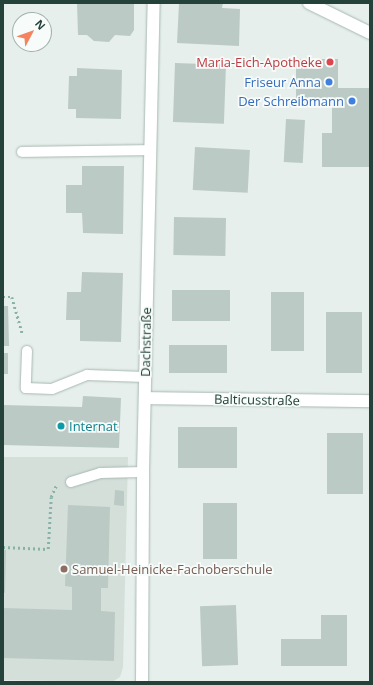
<!DOCTYPE html>
<html>
<head>
<meta charset="utf-8">
<style>
  body { margin:0 }
  #map { position:relative; width:373px; height:685px; overflow:hidden; background:#e6efeb; font-family:"Open Sans",sans-serif }
  div>[style] { position:absolute }
  .built>* { inset:0; background:#d4dfda }
  .building>* { inset:0; background:#bbcac4; transform-origin:0 0 }
  .path>* { height:2.5px; margin-top:-1.25px; transform-origin:0; background:repeating-linear-gradient(90deg,#86b3a5 0 2px,transparent 0 5px) }
  .roads { filter:drop-shadow(0 0 1px #a8b8b2) drop-shadow(0 0 1px #a8b8b2) }
  .lane>* { height:10px; margin:-5px; padding:0 5px; transform-origin:5px; border-radius:5px; background:#fff }
  .street>* { height:12px; margin:-6px; padding:0 6px; transform-origin:6px; border-radius:6px; background:#fff }
  .secondary>* { height:12px; margin:-6px; padding:0 6px; transform-origin:6px; border-radius:6px; background:#fff }
  .dots>* { width:11px; height:11px; translate:-50% -50%; box-sizing:border-box; border:2px solid #f7fbf9; border-radius:50% }
  span { translate:-50% -50%; white-space:nowrap; text-align:center; line-height:1.15; -webkit-text-stroke:3.5px #f7fbf9; paint-order:stroke }
  .health-label { font-size:13px; color:#be3a42 }
  .right { translate:-100% -50%; text-align:right }
  .shop-label { font-size:13px; color:#366cbe }
  .street-label { font-size:13px; color:#24423a }
  .culture-label { font-size:13px; color:#0d838f }
  .left { translate:0 -50%; text-align:left }
  .education-label { font-size:13px; color:#785e54 }
  .frame { position:absolute; inset:0; border:4px solid #24423a; pointer-events:none }
  .north { position:absolute; left:12px; top:12px; width:40px; height:40px; box-sizing:border-box; background:#f7fbf9; border:1px solid #a3b1ad; border-radius:50%; rotate:49deg; font-size:11px; font-weight:700; line-height:16px; text-align:center; color:#24423a }
  .north::after { content:''; display:block; margin:auto; width:14px; height:18px; background:#f4845f; clip-path:polygon(50% 0,100% 100%,50% 72%,0 100%) }
</style>
</head>
<body>
<div id="map">
  <div class="built">
    <i style="clip-path:polygon(3px 457px,128px 457px,123px 667px,120px 677px,112px 682px,3px 680px)"></i>
  </div>
  <div class="building">
    <i style="clip-path:polygon(77px 3px,134px 3px,134px 30px,130px 36px,115px 35px,109px 42px,94px 41px,87px 35px,78px 35px)"></i>
    <i style="clip-path:polygon(179px 3px,223px 3px,222px 8px,240px 9px,239px 46px,177px 43px)"></i>
    <i style="clip-path:polygon(36px 18px,48px 19px,48px 38px,44px 38px,44px 20px)"></i>
    <i style="clip-path:polygon(296px 59px,338px 59px,338px 88px,370px 88px,370px 167px,322px 167px,322px 133px,332px 133px,332px 105px,296px 105px)"></i>
    <i style="left:175px;top:63px;width:51px;height:59px;rotate:2deg"></i>
    <i style="clip-path:polygon(77px 68px,122px 70px,121px 119px,76px 118px,76px 109px,68px 109px,69px 76px,77px 76px)"></i>
    <i style="left:286px;top:119px;width:19px;height:43px;rotate:3deg"></i>
    <i style="left:195px;top:147px;width:55px;height:43px;rotate:3deg"></i>
    <i style="clip-path:polygon(82px 166px,124px 166px,123px 234px,83px 233px,82px 213px,66px 213px,66px 185px,82px 185px)"></i>
    <i style="left:174px;top:217px;width:52px;height:38px;rotate:1deg"></i>
    <i style="clip-path:polygon(82px 272px,123px 273px,121px 342px,80px 341px,80px 320px,66px 320px,67px 292px,81px 292px)"></i>
    <i style="left:172px;top:290px;width:58px;height:31px"></i>
    <i style="left:271px;top:292px;width:33px;height:59px"></i>
    <i style="clip-path:polygon(3px 306px,8px 306px,9px 346px,3px 346px)"></i>
    <i style="left:362px;top:312px;width:61px;height:36px;rotate:90deg"></i>
    <i style="left:169px;top:345px;width:58px;height:28px"></i>
    <i style="left:3px;top:353px;width:5px;height:21px"></i>
    <i style="clip-path:polygon(83px 396px,121px 398px,119px 448px,3px 445px,3px 405px,82px 407px)"></i>
    <i style="left:178px;top:427px;width:59px;height:41px"></i>
    <i style="left:327px;top:433px;width:36px;height:61px"></i>
    <i style="clip-path:polygon(115px 490px,124px 491px,124px 506px,114px 505px)"></i>
    <i style="left:203px;top:503px;width:34px;height:56px"></i>
    <i style="clip-path:polygon(68px 505px,110px 507px,108px 588px,101px 588px,101px 611px,115px 612px,114px 661px,3px 658px,3px 608px,72px 610px,72px 587px,65px 586px)"></i>
    <i style="clip-path:polygon(3px 550px,6px 550px,5px 593px,3px 592px)"></i>
    <i style="left:236px;top:605px;width:60px;height:36px;rotate:88deg"></i>
    <i style="clip-path:polygon(321px 615px,347px 615px,347px 666px,281px 666px,281px 639px,321px 639px)"></i>
  </div>
  <div class="path">
    <i style="left:3px;top:297px;width:9px"></i>
    <i style="left:12px;top:297px;width:40px;rotate:74deg"></i>
    <i style="left:3px;top:547px;width:45px;rotate:2.5deg"></i>
    <i style="left:48px;top:549px;width:52px;rotate:-86.7deg"></i>
    <i style="left:51px;top:497px;width:12px;rotate:-66deg"></i>
  </div>
  <div class="roads">
    <div class="lane">
      <i style="left:22px;top:152px;width:129px;rotate:-0.9deg"></i>
      <i style="left:27px;top:351px;width:37px;rotate:92deg"></i>
      <i style="left:26px;top:388px;width:26px;rotate:2deg"></i>
      <i style="left:52px;top:389px;width:38px;rotate:-22deg"></i>
      <i style="left:87px;top:375px;width:58px;rotate:2deg"></i>
      <i style="left:71px;top:482px;width:30px;rotate:-17deg"></i>
      <i style="left:100px;top:473px;width:43px;rotate:-1.3deg"></i>
    </div>
    <div class="street">
      <i style="left:145px;top:398px;width:225px;rotate:0.8deg"></i>
      <i style="left:142px;top:682px;width:210px;rotate:-89.7deg"></i>
      <i style="left:143px;top:472px;width:469px;rotate:-88.7deg"></i>
    </div>
    <div class="secondary">
      <i style="left:309px;top:3px;width:68px;rotate:26.2deg"></i>
    </div>
  </div>
  <div class="dots">
    <i style="left:330px;top:62px;background:#e0444e"></i>
    <i style="left:329px;top:82px;background:#3f7fe0"></i>
    <i style="left:352px;top:101px;background:#3f7fe0"></i>
    <i style="left:61px;top:426px;background:#0f9aa8"></i>
    <i style="left:64px;top:569px;background:#8d6e63"></i>
  </div>
  <div class="health-label">
    <span class="right" style="left:322px;top:62px">Maria-Eich-Apotheke</span>
  </div>
  <div class="shop-label">
    <span class="right" style="left:321px;top:82px">Friseur Anna</span>
    <span class="right" style="left:344px;top:101px">Der Schreibmann</span>
  </div>
  <div class="street-label">
    <span style="left:146px;top:342px;rotate:-89deg">Dachstraße</span>
    <span style="left:257px;top:400px;rotate:1deg">Balticusstraße</span>
  </div>
  <div class="culture-label">
    <span class="left" style="left:69px;top:426px">Internat</span>
  </div>
  <div class="education-label">
    <span class="left" style="left:72px;top:569px">Samuel-Heinicke-Fachoberschule</span>
  </div>
  <div class="frame"></div>
  <div class="north">N</div>
</div>
</body>
</html>
